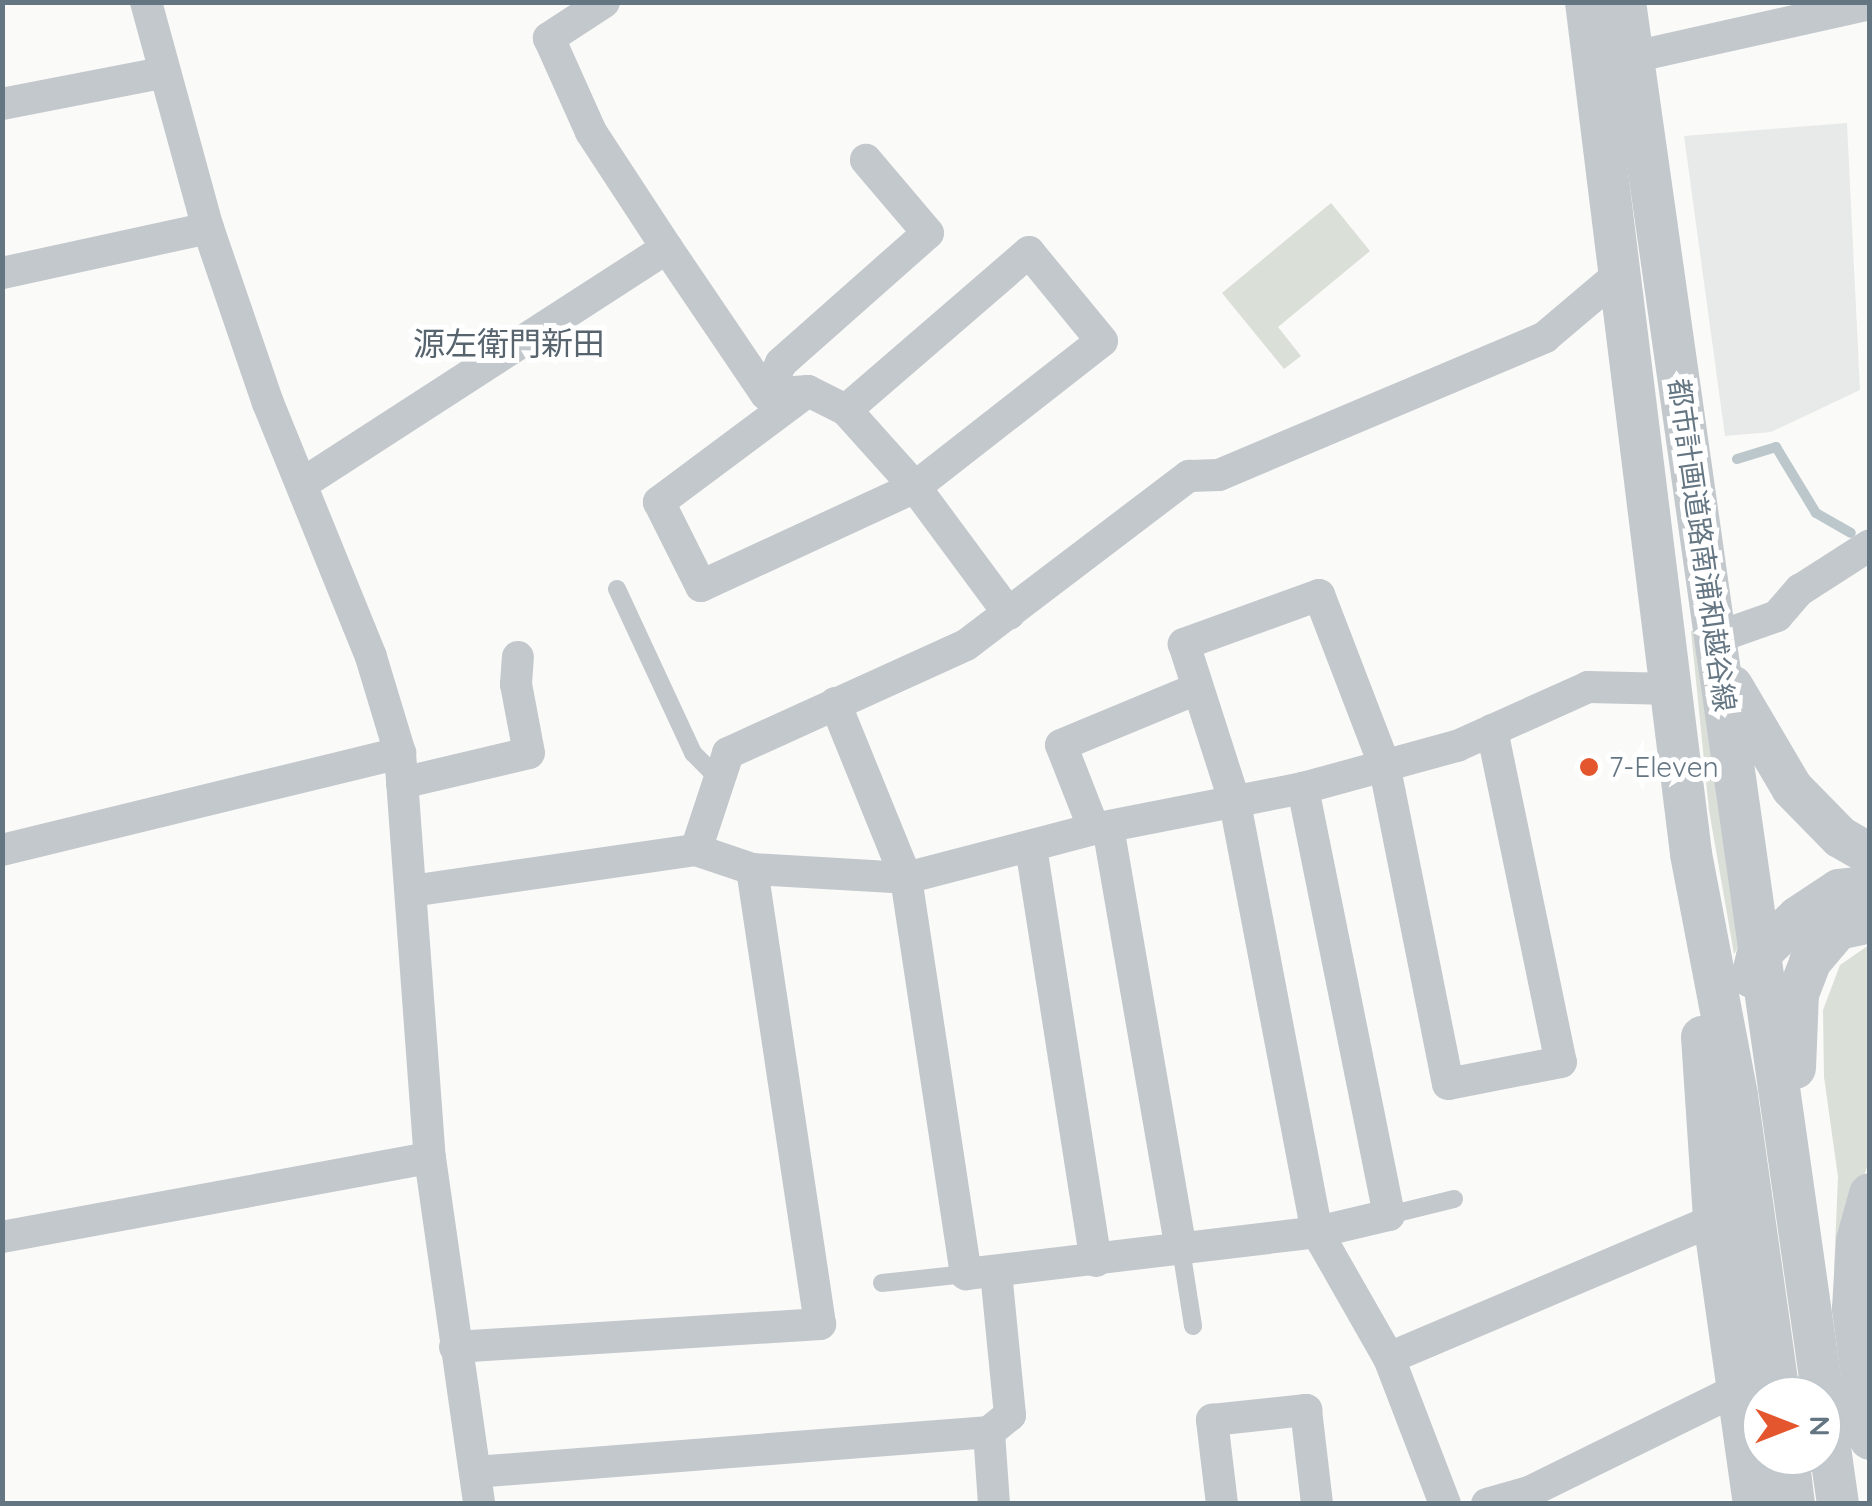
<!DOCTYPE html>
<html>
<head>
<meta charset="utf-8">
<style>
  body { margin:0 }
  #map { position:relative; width:1872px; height:1506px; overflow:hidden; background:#fafaf8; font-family:Quicksand,"Noto Sans JP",sans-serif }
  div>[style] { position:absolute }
  .built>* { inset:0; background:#e8e9e9 }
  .green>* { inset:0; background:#dadfd7 }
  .stream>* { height:10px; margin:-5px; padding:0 5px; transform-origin:5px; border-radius:5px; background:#bbc7cb }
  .service>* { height:18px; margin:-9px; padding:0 9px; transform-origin:9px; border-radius:9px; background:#c3c8cc }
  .minor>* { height:32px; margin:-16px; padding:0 16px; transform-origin:16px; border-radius:16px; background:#c3c8cc }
  .tertiary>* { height:42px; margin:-21px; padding:0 21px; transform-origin:21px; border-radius:21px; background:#c3c8cc }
  .dots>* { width:28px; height:28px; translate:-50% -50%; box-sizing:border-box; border:5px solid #fff; border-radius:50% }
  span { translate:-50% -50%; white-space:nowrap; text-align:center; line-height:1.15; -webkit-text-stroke:10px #fff; paint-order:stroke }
  .street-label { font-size:28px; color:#657683 }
  .poi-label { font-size:28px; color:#657683 }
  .left { translate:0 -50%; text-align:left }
  .quarter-label { font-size:32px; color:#57646e }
  .frame { position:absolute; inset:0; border:5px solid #657683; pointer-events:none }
  .north { position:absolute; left:1742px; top:1376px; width:100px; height:100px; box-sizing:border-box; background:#fff; border:2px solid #c1c8cd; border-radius:50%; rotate:90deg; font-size:28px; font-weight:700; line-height:40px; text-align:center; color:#657683 }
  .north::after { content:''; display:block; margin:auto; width:35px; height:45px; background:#e4572e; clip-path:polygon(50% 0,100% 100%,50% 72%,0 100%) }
</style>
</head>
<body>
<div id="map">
  <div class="built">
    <i style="clip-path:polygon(1847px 123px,1860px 390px,1771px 432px,1725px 436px,1684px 136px)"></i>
  </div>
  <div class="green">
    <i style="clip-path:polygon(1331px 203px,1370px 251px,1278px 327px,1301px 356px,1284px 369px,1222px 293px)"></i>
    <i style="clip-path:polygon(1696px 630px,1745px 937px,1734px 954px,1709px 810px,1691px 631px)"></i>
    <i style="clip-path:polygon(1869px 945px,1869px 1160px,1834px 1272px,1838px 1177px,1824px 1077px,1823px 1010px,1840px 965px)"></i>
  </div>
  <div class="stream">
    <i style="left:1737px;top:459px;width:41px;rotate:-17.1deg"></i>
    <i style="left:1776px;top:447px;width:77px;rotate:58.8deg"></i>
    <i style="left:1816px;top:513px;width:40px;rotate:29.7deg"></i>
  </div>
  <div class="service">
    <i style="left:617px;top:589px;width:181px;rotate:65.1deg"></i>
    <i style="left:693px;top:753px;width:34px;rotate:45deg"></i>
    <i style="left:1389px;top:1215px;width:67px;rotate:-13.8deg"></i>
    <i style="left:1181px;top:1249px;width:78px;rotate:81.1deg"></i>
    <i style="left:882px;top:1283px;width:84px;rotate:-6.1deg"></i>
  </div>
  <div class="minor">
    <i style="left:146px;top:2px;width:234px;rotate:74.7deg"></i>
    <i style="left:208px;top:228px;width:185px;rotate:71.1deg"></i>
    <i style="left:268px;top:403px;width:274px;rotate:67.9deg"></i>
    <i style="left:371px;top:657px;width:100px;rotate:73.2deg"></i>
    <i style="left:400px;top:753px;width:406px;rotate:85.8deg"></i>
    <i style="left:430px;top:1158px;width:349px;rotate:81.9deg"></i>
    <i style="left:604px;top:2px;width:66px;rotate:146.8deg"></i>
    <i style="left:549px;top:38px;width:103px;rotate:65.9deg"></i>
    <i style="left:591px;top:132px;width:139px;rotate:56.8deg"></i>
    <i style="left:1633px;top:57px;width:243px;rotate:-12.6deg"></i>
    <i style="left:2px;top:104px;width:163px;rotate:-11deg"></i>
    <i style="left:2px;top:273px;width:211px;rotate:-12.3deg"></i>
    <i style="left:808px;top:391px;width:186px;rotate:143.3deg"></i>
    <i style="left:659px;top:502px;width:94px;rotate:63.4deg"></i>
    <i style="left:701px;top:586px;width:236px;rotate:-24.8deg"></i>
    <i style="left:915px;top:487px;width:237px;rotate:-38deg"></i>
    <i style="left:1102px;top:341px;width:115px;rotate:-129.4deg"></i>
    <i style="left:1029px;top:252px;width:242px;rotate:139.2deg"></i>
    <i style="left:766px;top:394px;width:34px;rotate:-64deg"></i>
    <i style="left:781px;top:363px;width:196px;rotate:-41.5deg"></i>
    <i style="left:928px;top:233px;width:96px;rotate:-130.3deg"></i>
    <i style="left:305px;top:482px;width:431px;rotate:-32.9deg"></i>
    <i style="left:667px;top:248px;width:176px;rotate:55.9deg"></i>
    <i style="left:766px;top:394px;width:42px;rotate:-4.1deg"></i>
    <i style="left:808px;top:391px;width:42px;rotate:26.6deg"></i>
    <i style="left:846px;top:410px;width:103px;rotate:48.1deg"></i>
    <i style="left:915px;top:487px;width:158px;rotate:53.5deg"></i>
    <i style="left:1715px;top:638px;width:66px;rotate:-19.5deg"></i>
    <i style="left:1777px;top:616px;width:35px;rotate:-49deg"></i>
    <i style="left:1800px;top:590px;width:83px;rotate:-32.7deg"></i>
    <i style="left:835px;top:703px;width:189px;rotate:67.9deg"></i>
    <i style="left:906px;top:878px;width:401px;rotate:81.4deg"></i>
    <i style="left:966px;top:1274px;width:354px;rotate:-6.8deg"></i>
    <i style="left:1317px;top:1232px;width:74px;rotate:-13.3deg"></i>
    <i style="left:1389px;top:1215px;width:436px;rotate:-101.4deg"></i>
    <i style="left:1492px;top:730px;width:339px;rotate:78.3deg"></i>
    <i style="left:1561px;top:1062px;width:115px;rotate:169deg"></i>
    <i style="left:1448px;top:1084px;width:326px;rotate:-101.3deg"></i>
    <i style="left:1384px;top:764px;width:181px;rotate:-111deg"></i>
    <i style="left:1319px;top:595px;width:144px;rotate:160.1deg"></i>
    <i style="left:1184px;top:644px;width:167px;rotate:72.2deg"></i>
    <i style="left:1235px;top:803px;width:437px;rotate:79.2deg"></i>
    <i style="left:1317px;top:1232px;width:145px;rotate:60.3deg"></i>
    <i style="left:1389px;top:1358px;width:353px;rotate:-23deg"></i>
    <i style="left:402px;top:783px;width:130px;rotate:-13.3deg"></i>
    <i style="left:529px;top:753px;width:70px;rotate:-100.7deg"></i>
    <i style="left:516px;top:684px;width:27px;rotate:-86deg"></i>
    <i style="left:1108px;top:827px;width:428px;rotate:80.2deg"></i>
    <i style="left:1094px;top:829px;width:90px;rotate:-111.4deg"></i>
    <i style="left:1061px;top:745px;width:144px;rotate:-22.5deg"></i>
    <i style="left:1031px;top:847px;width:419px;rotate:81.1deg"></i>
    <i style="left:2px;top:850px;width:410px;rotate:-13.7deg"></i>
    <i style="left:696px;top:850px;width:102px;rotate:-71.7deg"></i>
    <i style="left:728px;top:753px;width:261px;rotate:-24.4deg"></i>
    <i style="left:966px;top:645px;width:280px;rotate:-37.2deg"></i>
    <i style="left:1189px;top:476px;width:30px;rotate:-2deg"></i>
    <i style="left:1219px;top:475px;width:354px;rotate:-22.9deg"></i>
    <i style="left:1545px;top:337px;width:101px;rotate:-40.2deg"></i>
    <i style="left:411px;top:891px;width:288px;rotate:-8.2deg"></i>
    <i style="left:696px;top:850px;width:59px;rotate:18.7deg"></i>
    <i style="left:752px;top:869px;width:154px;rotate:3.3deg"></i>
    <i style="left:906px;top:878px;width:194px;rotate:-14.6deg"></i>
    <i style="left:1094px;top:829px;width:213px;rotate:-11.1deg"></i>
    <i style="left:1303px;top:788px;width:160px;rotate:-15.3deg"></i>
    <i style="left:1457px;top:746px;width:144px;rotate:-24.2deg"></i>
    <i style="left:1588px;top:687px;width:85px;rotate:1.3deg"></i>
    <i style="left:2px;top:1237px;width:435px;rotate:-10.5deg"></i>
    <i style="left:455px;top:1347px;width:366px;rotate:-3.6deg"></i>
    <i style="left:820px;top:1324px;width:460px;rotate:-98.5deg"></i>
    <i style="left:1389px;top:1358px;width:156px;rotate:69deg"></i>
    <i style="left:475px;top:1472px;width:516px;rotate:-4.45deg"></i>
    <i style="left:994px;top:1504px;width:72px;rotate:-94deg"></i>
    <i style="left:989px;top:1432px;width:27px;rotate:-39deg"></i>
    <i style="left:1010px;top:1415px;width:143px;rotate:-95.6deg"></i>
    <i style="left:1222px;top:1504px;width:85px;rotate:-96.8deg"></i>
    <i style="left:1212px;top:1420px;width:95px;rotate:-6.1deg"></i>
    <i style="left:1306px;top:1410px;width:95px;rotate:83.3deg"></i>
    <i style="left:1487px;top:1504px;width:44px;rotate:-15.9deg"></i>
    <i style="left:1529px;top:1492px;width:233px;rotate:-26.2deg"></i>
  </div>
  <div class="tertiary">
    <i style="left:1586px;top:2px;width:858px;rotate:82.97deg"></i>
    <i style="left:1691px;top:854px;width:246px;rotate:79.2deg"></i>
    <i style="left:1737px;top:1096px;width:303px;rotate:82deg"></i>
    <i style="left:1625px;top:2px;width:1517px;rotate:81.93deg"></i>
    <i style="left:1732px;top:686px;width:118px;rotate:59.5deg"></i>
    <i style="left:1792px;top:788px;width:69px;rotate:45.6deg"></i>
    <i style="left:1840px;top:837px;width:34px;rotate:30deg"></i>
    <i style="left:1752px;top:977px;width:21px;rotate:-76deg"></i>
    <i style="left:1757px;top:957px;width:57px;rotate:-44.3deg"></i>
    <i style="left:1798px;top:917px;width:49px;rotate:-33.4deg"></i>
    <i style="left:1839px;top:890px;width:31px;rotate:-6deg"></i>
    <i style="left:1702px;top:1037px;width:183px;rotate:86.2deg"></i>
    <i style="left:1714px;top:1220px;width:287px;rotate:82deg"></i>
    <i style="left:1795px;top:1068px;width:74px;rotate:-87.7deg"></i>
    <i style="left:1798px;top:994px;width:34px;rotate:-69deg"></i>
    <i style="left:1810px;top:962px;width:43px;rotate:-49.7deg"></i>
    <i style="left:1838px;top:929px;width:33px;rotate:-12deg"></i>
    <i style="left:1870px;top:1194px;width:49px;rotate:105.5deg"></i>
    <i style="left:1857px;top:1241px;width:68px;rotate:93.4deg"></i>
    <i style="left:1853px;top:1309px;width:131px;rotate:82.5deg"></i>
    <i style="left:1788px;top:1456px;width:48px;rotate:82.9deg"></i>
  </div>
  <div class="dots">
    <i style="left:1589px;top:767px;background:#e4572e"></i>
  </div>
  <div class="street-label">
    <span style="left:1702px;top:545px;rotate:82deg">都市計画道路南浦和越谷線</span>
  </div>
  <div class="poi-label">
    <span class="left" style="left:1609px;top:767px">7-Eleven</span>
  </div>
  <div class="quarter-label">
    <span style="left:509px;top:343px">源左衛門新田</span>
  </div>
  <div class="frame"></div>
  <div class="north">N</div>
</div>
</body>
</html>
